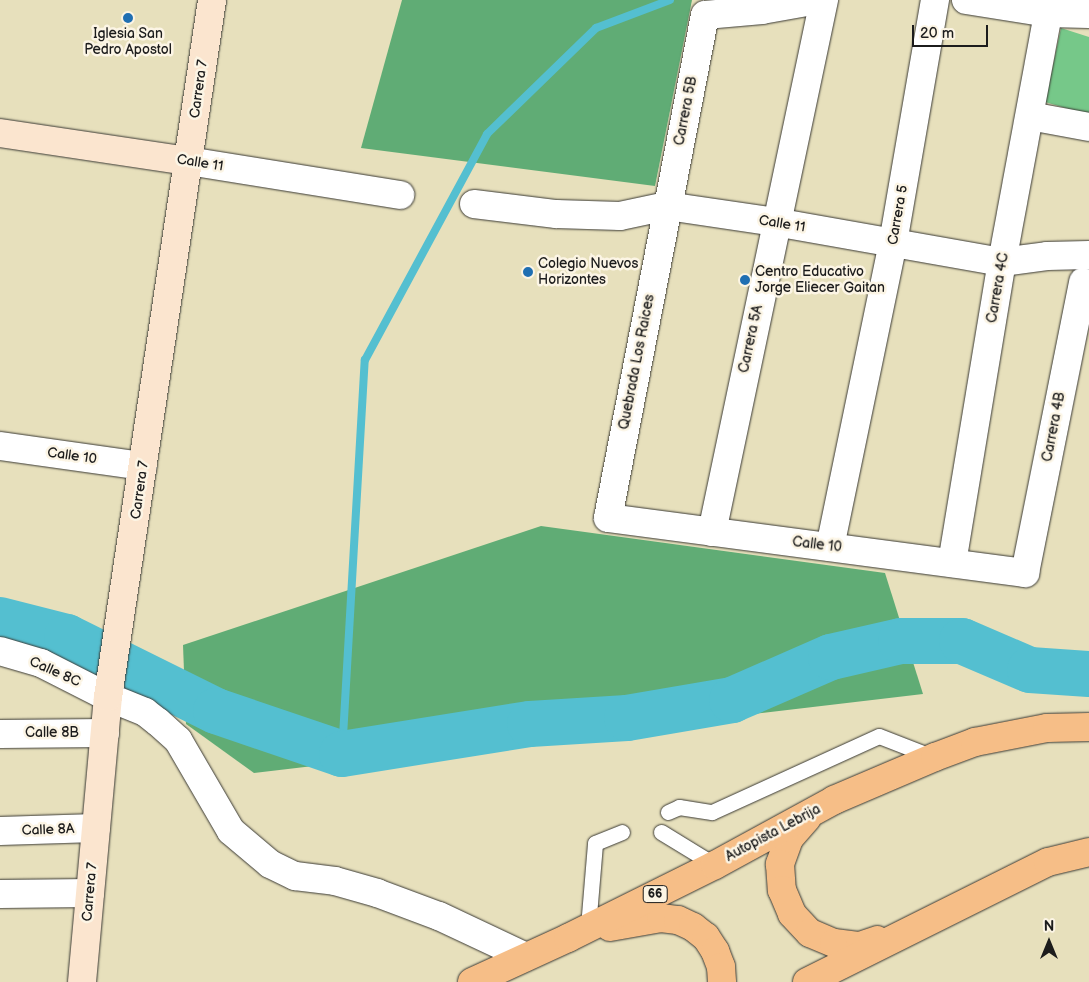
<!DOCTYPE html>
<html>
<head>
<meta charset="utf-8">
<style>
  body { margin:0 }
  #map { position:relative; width:1089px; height:982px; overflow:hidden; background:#e7e0bc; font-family:"Balsamiq Sans",sans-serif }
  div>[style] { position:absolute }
  .green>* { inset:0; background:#76c889 }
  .forest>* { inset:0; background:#60ac75 }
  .stream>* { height:8px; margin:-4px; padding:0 4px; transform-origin:4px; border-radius:4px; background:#54bfd0 }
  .river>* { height:46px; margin:-23px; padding:0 23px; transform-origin:23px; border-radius:23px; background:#54bfd0 }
  .roads { filter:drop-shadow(0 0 1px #3a3934) drop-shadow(0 0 1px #3a3934) }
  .lane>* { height:15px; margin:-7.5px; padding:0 7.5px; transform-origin:7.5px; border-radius:7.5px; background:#fff }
  .street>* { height:28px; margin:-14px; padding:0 14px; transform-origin:14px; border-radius:14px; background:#fff }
  .secondary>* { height:28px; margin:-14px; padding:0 14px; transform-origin:14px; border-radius:14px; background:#fbe5cf }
  .highway>* { height:28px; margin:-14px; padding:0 14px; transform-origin:14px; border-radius:14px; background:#f6be87 }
  .dots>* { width:14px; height:14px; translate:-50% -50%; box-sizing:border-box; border:2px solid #fcf5e5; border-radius:50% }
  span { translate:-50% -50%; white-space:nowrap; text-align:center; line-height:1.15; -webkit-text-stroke:5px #fcf5e5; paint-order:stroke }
  .shield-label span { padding:1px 4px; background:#fcf5e5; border:1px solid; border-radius:4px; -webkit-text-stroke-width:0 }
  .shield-label { font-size:12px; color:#1c1c1c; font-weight:700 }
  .poi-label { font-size:14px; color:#1c1c1c }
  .left { translate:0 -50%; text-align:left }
  .street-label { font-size:14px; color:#1c1c1c }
  .north { position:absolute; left:1024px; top:917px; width:50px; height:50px; -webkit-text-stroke:4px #fcf5e5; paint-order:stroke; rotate:0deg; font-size:14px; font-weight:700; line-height:20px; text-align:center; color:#1c1c1c }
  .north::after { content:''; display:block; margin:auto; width:18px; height:22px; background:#1c1c1c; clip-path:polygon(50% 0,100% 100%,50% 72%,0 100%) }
  .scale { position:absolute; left:912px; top:25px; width:76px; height:22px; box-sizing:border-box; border:2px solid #1c1c1c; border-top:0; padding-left:6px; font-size:15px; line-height:18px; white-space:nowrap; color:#1c1c1c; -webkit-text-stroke:4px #fcf5e5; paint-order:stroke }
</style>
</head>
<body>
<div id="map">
  <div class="green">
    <i style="clip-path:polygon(1061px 28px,1089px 37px,1089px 115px,1045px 102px)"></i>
  </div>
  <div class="forest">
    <i style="clip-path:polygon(402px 0,692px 0,655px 186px,361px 148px)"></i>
    <i style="clip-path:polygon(541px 526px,885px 573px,923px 694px,254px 773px,186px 724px,183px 645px)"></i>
  </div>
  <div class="stream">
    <i style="left:342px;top:754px;width:395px;rotate:-86.7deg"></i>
    <i style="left:365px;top:360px;width:257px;rotate:-61.6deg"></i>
    <i style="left:487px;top:134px;width:152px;rotate:-44.2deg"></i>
    <i style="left:596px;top:28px;width:79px;rotate:-20.7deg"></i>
  </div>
  <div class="river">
    <i style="left:0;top:620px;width:69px;rotate:14.2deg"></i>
    <i style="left:67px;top:637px;width:166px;rotate:26.4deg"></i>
    <i style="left:216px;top:711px;width:133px;rotate:18.8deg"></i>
    <i style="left:342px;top:754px;width:190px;rotate:-9.1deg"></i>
    <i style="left:530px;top:724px;width:97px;rotate:-3.5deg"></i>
    <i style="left:627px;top:718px;width:107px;rotate:-9.7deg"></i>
    <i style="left:732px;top:700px;width:108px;rotate:-23.5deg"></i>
    <i style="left:831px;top:657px;width:72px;rotate:-12.9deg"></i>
    <i style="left:901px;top:641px;width:61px"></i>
    <i style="left:962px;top:641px;width:74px;rotate:23.1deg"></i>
    <i style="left:1030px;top:670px;width:59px;rotate:3.9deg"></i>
  </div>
  <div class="roads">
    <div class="lane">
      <i style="left:668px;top:812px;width:12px;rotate:-24deg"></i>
      <i style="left:679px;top:807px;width:33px;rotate:9deg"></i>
      <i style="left:712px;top:812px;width:183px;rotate:-24.5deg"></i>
      <i style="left:879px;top:736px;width:58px;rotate:21.3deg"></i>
      <i style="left:661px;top:832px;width:63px;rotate:31.4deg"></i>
      <i style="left:588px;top:927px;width:84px;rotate:-85.2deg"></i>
      <i style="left:595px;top:843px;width:29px;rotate:-22deg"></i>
    </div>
    <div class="street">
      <i style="left:818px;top:0;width:57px;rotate:169.9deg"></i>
      <i style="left:762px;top:10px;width:57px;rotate:175deg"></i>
      <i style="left:705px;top:15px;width:512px;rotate:100.92deg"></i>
      <i style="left:608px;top:518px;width:421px;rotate:7.5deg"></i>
      <i style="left:1025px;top:573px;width:297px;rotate:-78.7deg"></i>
      <i style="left:966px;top:0;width:83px;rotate:9deg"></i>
      <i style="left:1048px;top:13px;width:41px;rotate:1.4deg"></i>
      <i style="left:1030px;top:116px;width:60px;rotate:10.6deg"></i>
      <i style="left:188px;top:161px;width:215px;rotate:9.1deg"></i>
      <i style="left:474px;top:204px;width:83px;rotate:7deg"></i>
      <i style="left:556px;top:214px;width:64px;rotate:1.8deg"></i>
      <i style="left:620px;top:216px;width:48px;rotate:-12deg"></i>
      <i style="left:667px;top:206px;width:109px;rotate:8.4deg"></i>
      <i style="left:775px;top:222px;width:230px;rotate:10deg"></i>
      <i style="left:1002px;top:262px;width:45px;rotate:-7.6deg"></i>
      <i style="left:1047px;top:256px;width:42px;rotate:-1.4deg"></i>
      <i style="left:0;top:446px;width:144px;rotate:8deg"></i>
      <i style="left:712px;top:532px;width:544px;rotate:-78.11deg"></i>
      <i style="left:830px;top:547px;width:310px;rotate:-78.3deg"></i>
      <i style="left:893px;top:243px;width:247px;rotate:-80.2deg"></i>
      <i style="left:952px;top:563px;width:305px;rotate:-80.6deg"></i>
      <i style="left:1002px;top:262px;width:253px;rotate:-79.5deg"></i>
      <i style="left:0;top:651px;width:43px;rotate:16.3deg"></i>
      <i style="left:41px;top:663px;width:75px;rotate:26.9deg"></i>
      <i style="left:108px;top:697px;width:40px;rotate:22deg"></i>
      <i style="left:145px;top:712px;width:16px;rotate:38deg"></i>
      <i style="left:158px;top:722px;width:27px;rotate:42deg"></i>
      <i style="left:178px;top:740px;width:105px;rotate:59.8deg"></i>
      <i style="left:231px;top:831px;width:51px;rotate:40.2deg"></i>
      <i style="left:270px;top:864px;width:28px;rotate:26deg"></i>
      <i style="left:295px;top:876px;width:40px;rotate:7.1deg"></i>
      <i style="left:335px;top:881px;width:44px;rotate:15.9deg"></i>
      <i style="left:377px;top:893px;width:66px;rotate:20.4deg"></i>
      <i style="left:439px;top:916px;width:96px;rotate:25.2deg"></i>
      <i style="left:0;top:734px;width:105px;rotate:-0.5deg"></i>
      <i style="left:0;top:831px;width:96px;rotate:-1.8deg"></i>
      <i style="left:0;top:894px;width:90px;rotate:-0.6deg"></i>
    </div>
    <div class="secondary">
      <i style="left:0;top:133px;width:190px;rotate:8.5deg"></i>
      <i style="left:82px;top:982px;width:286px;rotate:-84.8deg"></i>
      <i style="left:108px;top:697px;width:705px;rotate:-81.51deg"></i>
    </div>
    <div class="highway">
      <i style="left:807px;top:818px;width:28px;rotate:131deg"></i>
      <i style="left:789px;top:839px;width:27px;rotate:110deg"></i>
      <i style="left:780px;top:864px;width:26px;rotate:86deg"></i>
      <i style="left:782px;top:890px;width:26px;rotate:67deg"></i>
      <i style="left:792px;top:914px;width:26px;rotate:47deg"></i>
      <i style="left:810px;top:933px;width:26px;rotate:23deg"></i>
      <i style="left:834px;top:943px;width:26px;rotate:7deg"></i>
      <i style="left:860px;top:946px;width:18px;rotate:-19deg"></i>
      <i style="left:610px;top:927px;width:52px;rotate:-10deg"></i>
      <i style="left:661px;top:918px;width:17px;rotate:7deg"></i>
      <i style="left:678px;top:920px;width:17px;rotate:25deg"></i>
      <i style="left:693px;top:927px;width:16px;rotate:38deg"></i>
      <i style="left:706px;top:937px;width:17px;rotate:57deg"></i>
      <i style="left:715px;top:951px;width:17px;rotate:69deg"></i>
      <i style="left:721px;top:967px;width:15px;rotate:86deg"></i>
      <i style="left:472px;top:982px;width:106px;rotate:-24.6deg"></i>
      <i style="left:568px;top:938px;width:164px;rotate:-26.4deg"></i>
      <i style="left:715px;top:865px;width:136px;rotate:-28.6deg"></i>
      <i style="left:834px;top:800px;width:110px;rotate:-23.1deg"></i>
      <i style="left:935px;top:757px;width:43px;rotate:-20.6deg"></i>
      <i style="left:975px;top:742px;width:73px;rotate:-11deg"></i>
      <i style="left:1047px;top:728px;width:42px;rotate:-1.4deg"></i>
      <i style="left:807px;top:982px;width:269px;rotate:-26.5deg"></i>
      <i style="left:1048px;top:862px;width:42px;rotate:-13.7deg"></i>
    </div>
  </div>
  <div class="dots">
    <i style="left:128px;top:18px;background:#1f6fb2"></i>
    <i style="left:528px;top:272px;background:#1f6fb2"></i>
    <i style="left:745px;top:280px;background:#1f6fb2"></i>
  </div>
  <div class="shield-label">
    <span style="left:655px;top:894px">66</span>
  </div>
  <div class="poi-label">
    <span style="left:128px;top:42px">Iglesia San<br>Pedro Apostol</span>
    <span class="left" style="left:538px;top:272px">Colegio Nuevos<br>Horizontes</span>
    <span class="left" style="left:755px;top:280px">Centro Educativo<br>Jorge Eliecer Gaitan</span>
  </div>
  <div class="street-label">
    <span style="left:199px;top:89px;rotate:-82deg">Carrera 7</span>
    <span style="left:686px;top:111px;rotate:-79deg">Carrera 5B</span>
    <span style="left:200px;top:163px;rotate:9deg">Calle 11</span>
    <span style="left:898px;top:215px;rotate:-80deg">Carrera 5</span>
    <span style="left:782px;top:224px;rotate:9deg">Calle 11</span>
    <span style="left:998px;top:288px;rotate:-80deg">Carrera 4C</span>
    <span style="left:751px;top:339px;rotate:-78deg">Carrera 5A</span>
    <span style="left:637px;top:362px;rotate:-79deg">Quebrada Los Raices</span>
    <span style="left:1054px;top:427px;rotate:-79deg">Carrera 4B</span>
    <span style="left:72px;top:456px;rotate:8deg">Calle 10</span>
    <span style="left:140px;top:490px;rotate:-82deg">Carrera 7</span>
    <span style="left:817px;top:545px;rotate:7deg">Calle 10</span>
    <span style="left:55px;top:672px;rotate:24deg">Calle 8C</span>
    <span style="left:52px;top:733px">Calle 8B</span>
    <span style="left:48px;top:830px;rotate:-2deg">Calle 8A</span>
    <span style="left:773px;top:833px;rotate:-28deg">Autopista Lebrija</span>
    <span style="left:90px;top:892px;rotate:-85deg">Carrera 7</span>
  </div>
  <div class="north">N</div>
  <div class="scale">20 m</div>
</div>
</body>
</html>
